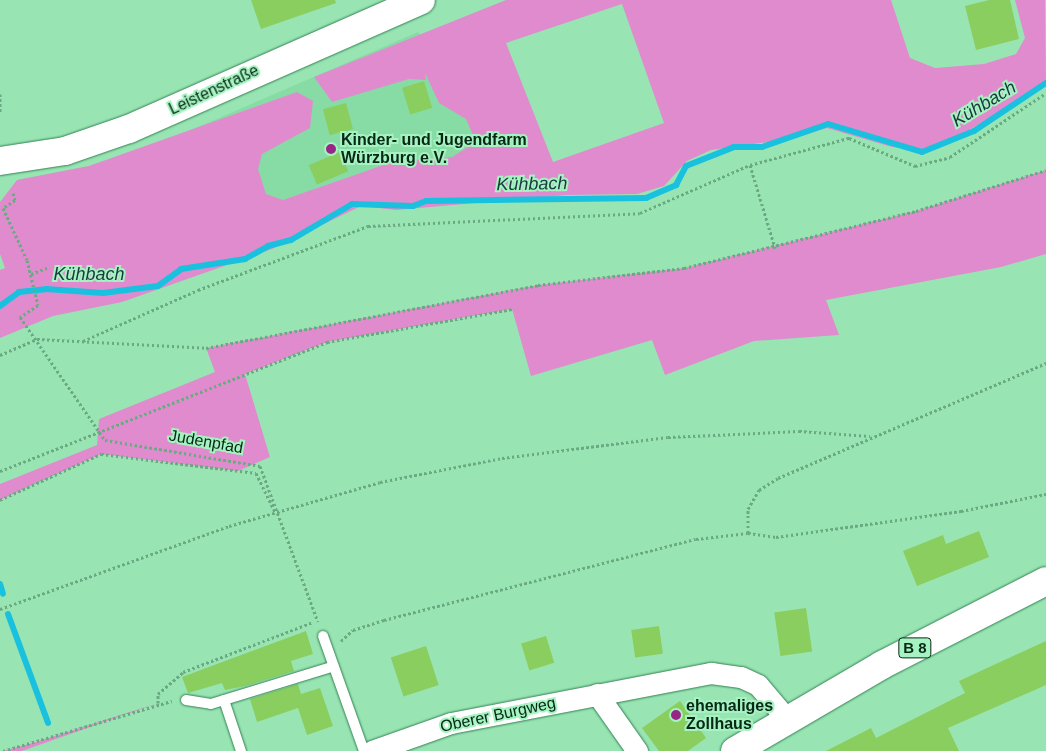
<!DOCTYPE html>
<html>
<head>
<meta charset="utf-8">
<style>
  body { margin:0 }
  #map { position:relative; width:1046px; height:751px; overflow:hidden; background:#98e5b3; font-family:Arial,sans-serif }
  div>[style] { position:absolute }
  .built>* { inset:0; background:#87dca5 }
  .green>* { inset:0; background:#e08bce }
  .stream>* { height:6px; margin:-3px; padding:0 3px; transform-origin:3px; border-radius:3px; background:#1ac1df }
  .building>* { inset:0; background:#8ace5f; transform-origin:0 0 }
  .path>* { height:3px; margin-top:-1.5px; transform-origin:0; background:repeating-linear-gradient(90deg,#6aa981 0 2.5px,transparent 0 5px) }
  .roads { filter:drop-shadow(0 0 1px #348054) drop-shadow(0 0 1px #348054) }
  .service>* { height:10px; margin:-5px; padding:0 5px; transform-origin:5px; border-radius:5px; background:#fff }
  .minor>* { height:21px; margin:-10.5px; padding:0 10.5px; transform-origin:10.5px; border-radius:10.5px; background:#fff }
  .secondary>* { height:28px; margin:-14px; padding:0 14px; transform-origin:14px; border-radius:14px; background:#fff }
  .primary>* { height:28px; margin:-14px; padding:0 14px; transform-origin:14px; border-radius:14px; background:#fff }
  .dots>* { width:14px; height:14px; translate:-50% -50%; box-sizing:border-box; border:2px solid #a5f3c0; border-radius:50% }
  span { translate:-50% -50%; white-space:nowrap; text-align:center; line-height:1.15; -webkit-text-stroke:4px #a5f3c0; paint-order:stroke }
  .shield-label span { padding:1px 4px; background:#a5f3c0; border:1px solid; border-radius:4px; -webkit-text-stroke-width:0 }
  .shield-label { font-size:15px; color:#072816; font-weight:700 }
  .street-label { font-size:16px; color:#072816 }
  .poi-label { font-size:16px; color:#072816; font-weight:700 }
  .left { translate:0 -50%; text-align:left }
  .water-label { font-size:18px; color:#1b3940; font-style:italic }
</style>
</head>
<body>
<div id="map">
  <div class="built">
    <i style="clip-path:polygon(418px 32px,535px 184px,449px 176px,198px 254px,17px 180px,89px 166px,184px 133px)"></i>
  </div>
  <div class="green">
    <i style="clip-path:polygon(evenodd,506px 0,891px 0,910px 58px,935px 68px,984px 64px,1016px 54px,1025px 38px,1015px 0,1045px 0,1046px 86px,932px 151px,892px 147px,827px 128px,790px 139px,711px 150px,687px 161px,664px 186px,637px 194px,567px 195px,396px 210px,361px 206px,272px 249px,122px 302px,53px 316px,0 338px,0 270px,5px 268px,0 254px,0 202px,17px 180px,89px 166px,297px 92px,313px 101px,310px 128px,262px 154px,258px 169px,266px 194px,283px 200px,392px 162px,452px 157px,476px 142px,466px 119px,439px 103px,425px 73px,426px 80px,409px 79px,332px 102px,314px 77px,506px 0,622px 4px,664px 123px,553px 162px,506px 43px,622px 4px)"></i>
    <i style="clip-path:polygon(1046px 170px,1046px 254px,1001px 267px,826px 300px,839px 335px,754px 341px,665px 375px,652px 340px,531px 376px,512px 309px,327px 342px,245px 374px,270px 457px,238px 471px,101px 454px,0 500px,0 484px,97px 445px,99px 419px,215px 372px,206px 348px,538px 285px,684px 268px,916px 211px)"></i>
    <i style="clip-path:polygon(158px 703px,22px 751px,3px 751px,36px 742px)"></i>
  </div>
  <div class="stream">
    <i style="left:0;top:306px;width:24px;rotate:-36deg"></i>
    <i style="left:19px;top:292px;width:27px;rotate:-6deg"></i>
    <i style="left:46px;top:289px;width:57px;rotate:4deg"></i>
    <i style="left:103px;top:293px;width:55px;rotate:-7.3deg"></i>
    <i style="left:158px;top:286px;width:29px;rotate:-36deg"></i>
    <i style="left:181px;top:269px;width:65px;rotate:-8.9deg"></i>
    <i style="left:245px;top:259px;width:26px;rotate:-29deg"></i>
    <i style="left:268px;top:246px;width:24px;rotate:-15deg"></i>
    <i style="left:291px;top:240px;width:71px;rotate:-30.5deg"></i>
    <i style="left:352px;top:204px;width:61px;rotate:1.9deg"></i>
    <i style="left:413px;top:206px;width:14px;rotate:-21deg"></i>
    <i style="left:426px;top:201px;width:220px;rotate:-0.8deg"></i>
    <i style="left:646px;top:198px;width:33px;rotate:-23deg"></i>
    <i style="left:676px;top:185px;width:21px;rotate:-62deg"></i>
    <i style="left:686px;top:166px;width:52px;rotate:-21.6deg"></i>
    <i style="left:734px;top:147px;width:28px"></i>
    <i style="left:762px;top:147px;width:70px;rotate:-19.2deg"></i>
    <i style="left:828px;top:124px;width:98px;rotate:16.6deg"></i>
    <i style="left:922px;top:152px;width:56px;rotate:-22deg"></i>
    <i style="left:974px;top:131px;width:87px;rotate:-33.7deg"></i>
    <i style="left:0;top:584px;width:10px;rotate:73deg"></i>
    <i style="left:8px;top:614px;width:116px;rotate:69.8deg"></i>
  </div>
  <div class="building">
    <i style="clip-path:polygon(251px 0,335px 0,336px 3px,261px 29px)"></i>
    <i style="clip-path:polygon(989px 0,1010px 0,1019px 39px,976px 50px,965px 6px)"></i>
    <i style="left:424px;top:81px;width:28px;height:23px;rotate:73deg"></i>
    <i style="left:346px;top:103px;width:27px;height:24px;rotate:75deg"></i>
    <i style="left:340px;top:152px;width:21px;height:34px;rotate:67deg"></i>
    <i style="clip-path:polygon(979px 531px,989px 557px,917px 586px,903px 551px,943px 535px,946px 544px)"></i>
    <i style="left:806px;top:608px;width:44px;height:32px;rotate:82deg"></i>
    <i style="left:659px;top:626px;width:28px;height:28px;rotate:82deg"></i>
    <i style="clip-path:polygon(306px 631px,313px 654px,291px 661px,294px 671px,245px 686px,225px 690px,222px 683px,188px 693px,182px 677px)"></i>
    <i style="left:546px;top:636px;width:28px;height:26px;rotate:73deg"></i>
    <i style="clip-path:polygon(1046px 641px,1046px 685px,948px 728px,959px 751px,826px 751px,871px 728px,876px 738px,965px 693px,959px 681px)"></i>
    <i style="left:426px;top:646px;width:41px;height:37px;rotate:72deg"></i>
    <i style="clip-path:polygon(298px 684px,301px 694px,320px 688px,333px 726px,307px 735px,298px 708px,257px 722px,250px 699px)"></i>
    <i style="clip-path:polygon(680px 701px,706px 738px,688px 751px,659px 751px,642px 728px)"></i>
  </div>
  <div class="path">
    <i style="left:0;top:94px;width:19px;rotate:90deg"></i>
    <i style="left:750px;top:165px;width:87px;rotate:73.2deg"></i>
    <i style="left:13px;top:193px;width:7px;rotate:74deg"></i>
    <i style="left:15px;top:200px;width:14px;rotate:146deg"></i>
    <i style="left:3px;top:208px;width:57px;rotate:65.2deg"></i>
    <i style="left:27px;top:260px;width:46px;rotate:76.3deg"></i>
    <i style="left:38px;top:305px;width:22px;rotate:146deg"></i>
    <i style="left:20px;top:317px;width:150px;rotate:55.4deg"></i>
    <i style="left:105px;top:440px;width:157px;rotate:9.5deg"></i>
    <i style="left:260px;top:466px;width:166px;rotate:69.6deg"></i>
    <i style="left:31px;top:274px;width:17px;rotate:-21deg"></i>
    <i style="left:83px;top:341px;width:126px;rotate:-23.9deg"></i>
    <i style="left:198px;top:290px;width:182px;rotate:-20.6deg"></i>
    <i style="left:368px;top:226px;width:272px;rotate:-2.7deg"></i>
    <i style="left:640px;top:213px;width:120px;rotate:-23.6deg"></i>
    <i style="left:750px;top:165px;width:103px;rotate:-15.3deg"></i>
    <i style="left:849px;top:138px;width:72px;rotate:23deg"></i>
    <i style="left:915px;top:166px;width:36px;rotate:-14deg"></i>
    <i style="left:950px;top:157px;width:115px;rotate:-33.7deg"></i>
    <i style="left:0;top:355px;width:40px;rotate:-23.4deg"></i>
    <i style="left:37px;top:339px;width:169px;rotate:3deg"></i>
    <i style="left:206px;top:348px;width:338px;rotate:-10.7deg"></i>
    <i style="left:538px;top:285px;width:147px;rotate:-6.6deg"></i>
    <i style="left:684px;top:268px;width:239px;rotate:-13.8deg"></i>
    <i style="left:916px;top:211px;width:136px;rotate:-17.5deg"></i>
    <i style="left:0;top:471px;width:352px;rotate:-21.5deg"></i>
    <i style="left:327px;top:342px;width:188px;rotate:-10.1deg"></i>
    <i style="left:0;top:500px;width:111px;rotate:-24.5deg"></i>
    <i style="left:101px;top:454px;width:156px;rotate:7deg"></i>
    <i style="left:256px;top:473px;width:43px;rotate:64deg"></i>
    <i style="left:748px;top:533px;width:24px;rotate:-90deg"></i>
    <i style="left:748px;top:509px;width:22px;rotate:-60deg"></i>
    <i style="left:759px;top:490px;width:22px;rotate:-32deg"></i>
    <i style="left:778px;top:478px;width:292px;rotate:-23.2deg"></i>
    <i style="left:0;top:609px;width:244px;rotate:-19.9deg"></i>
    <i style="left:229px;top:526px;width:157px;rotate:-16.2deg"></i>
    <i style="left:380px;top:482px;width:124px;rotate:-11.1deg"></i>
    <i style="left:502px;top:458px;width:167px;rotate:-7.2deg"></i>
    <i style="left:668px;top:437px;width:131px;rotate:-2.6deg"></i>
    <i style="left:799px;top:431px;width:71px;rotate:4deg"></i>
    <i style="left:341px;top:641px;width:16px;rotate:-43deg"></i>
    <i style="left:353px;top:630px;width:33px;rotate:-18deg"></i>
    <i style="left:384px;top:620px;width:322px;rotate:-14.6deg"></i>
    <i style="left:696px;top:539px;width:52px;rotate:-6.6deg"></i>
    <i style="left:748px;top:533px;width:28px;rotate:8deg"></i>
    <i style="left:776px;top:537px;width:187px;rotate:-8deg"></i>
    <i style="left:961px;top:511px;width:87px;rotate:-11.3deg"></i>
    <i style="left:158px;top:703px;width:9px;rotate:-90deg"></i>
    <i style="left:158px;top:694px;width:33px;rotate:-41deg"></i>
    <i style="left:183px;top:672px;width:139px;rotate:-21deg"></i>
    <i style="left:3px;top:751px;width:176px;rotate:-16.5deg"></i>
  </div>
  <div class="roads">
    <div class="service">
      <i style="left:323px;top:636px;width:122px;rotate:70.4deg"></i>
      <i style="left:186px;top:700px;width:25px;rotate:9deg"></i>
      <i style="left:211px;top:704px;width:126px;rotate:-17.1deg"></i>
      <i style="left:224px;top:700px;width:54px;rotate:71.6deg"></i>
    </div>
    <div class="minor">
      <i style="left:597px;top:694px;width:70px;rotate:54.9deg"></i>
      <i style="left:372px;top:751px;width:84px;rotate:-19.5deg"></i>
      <i style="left:451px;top:723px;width:265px;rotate:-10.9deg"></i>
      <i style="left:711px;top:673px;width:30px;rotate:8deg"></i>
      <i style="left:741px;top:677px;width:19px;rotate:25deg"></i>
      <i style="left:758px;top:685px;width:43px;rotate:49.7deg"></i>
    </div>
    <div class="secondary">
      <i style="left:0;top:161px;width:66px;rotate:-8.7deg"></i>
      <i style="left:65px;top:151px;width:68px;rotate:-19deg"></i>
      <i style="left:129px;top:129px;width:319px;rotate:-23.8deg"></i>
    </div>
    <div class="primary">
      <i style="left:735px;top:751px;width:170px;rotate:-30.3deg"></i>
      <i style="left:882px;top:665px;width:184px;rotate:-27.1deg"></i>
    </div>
  </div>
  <div class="dots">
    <i style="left:331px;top:149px;background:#972786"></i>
    <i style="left:676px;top:715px;background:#972786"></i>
  </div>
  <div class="shield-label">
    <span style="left:915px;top:648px">B 8</span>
  </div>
  <div class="street-label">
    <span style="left:214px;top:90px;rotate:-25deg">Leistenstraße</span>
    <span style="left:206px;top:442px;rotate:10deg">Judenpfad</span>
    <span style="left:498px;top:715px;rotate:-12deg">Oberer Burgweg</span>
  </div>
  <div class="poi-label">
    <span class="left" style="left:341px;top:149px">Kinder- und Jugendfarm<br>Würzburg e.V.</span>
    <span class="left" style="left:686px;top:715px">ehemaliges<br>Zollhaus</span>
  </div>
  <div class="water-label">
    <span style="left:984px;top:104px;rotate:-31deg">Kühbach</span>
    <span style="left:532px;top:184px;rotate:-1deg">Kühbach</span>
    <span style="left:89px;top:274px">Kühbach</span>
  </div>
</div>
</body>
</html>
